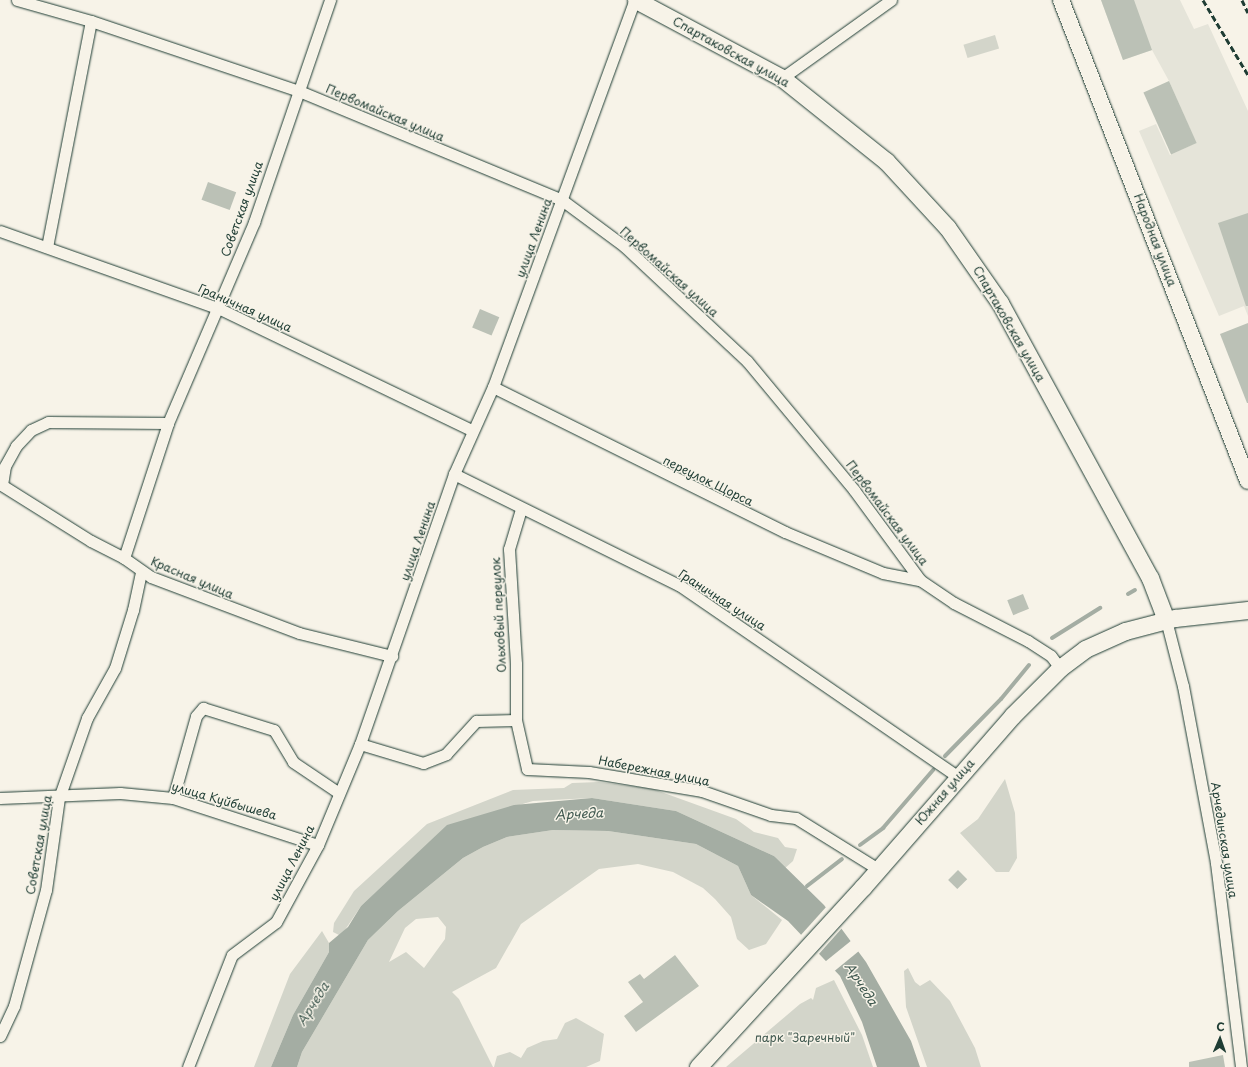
<!DOCTYPE html>
<html>
<head>
<meta charset="utf-8">
<style>
  body { margin:0 }
  #map { position:relative; width:1248px; height:1067px; overflow:hidden; background:#f7f3e8; font-family:"Playpen Sans",sans-serif }
  div>[style] { position:absolute }
  .built>* { inset:0; background:#e5e4d9 }
  .green>* { inset:0; background:#d3d5ca; transform-origin:0 0 }
  .water>* { inset:0; background:#a4ada3 }
  .pier>* { inset:0; background:#f7f3e8; transform-origin:0 0 }
  .stream>* { height:4px; margin:-2px; padding:0 2px; transform-origin:2px; border-radius:2px; background:#a4ada3 }
  .building>* { inset:0; background:#bbc1b6; transform-origin:0 0 }
  .roads { filter:drop-shadow(0 0 1px #1f3d34) drop-shadow(0 0 1px #1f3d34) }
  .street>* { height:11px; margin:-5.5px; padding:0 5.5px; transform-origin:5.5px; border-radius:5.5px; background:#f7f3e8 }
  .secondary>* { height:16px; margin:-8px; padding:0 8px; transform-origin:8px; border-radius:8px; background:#f7f3e8 }
  .primary>* { height:17px; margin:-8.5px; padding:0 8.5px; transform-origin:8.5px; border-radius:8.5px; background:#f7f3e8 }
  .rail>* { height:3px; margin-top:-1.5px; transform-origin:0; background:repeating-linear-gradient(90deg,#1f3d34 0 6px,transparent 0 9px) }
  span { translate:-50% -50%; white-space:nowrap; text-align:center; line-height:1.15; -webkit-text-stroke:3px #f7f3e8; paint-order:stroke }
  .street-label { font-size:12px; color:#1f3d34 }
  .park-label { font-size:12px; color:#435b52 }
  .water-label { font-size:13px; color:#405950; font-style:italic }
  .north { position:absolute; left:1200px; top:1019px; width:40px; height:40px; -webkit-text-stroke:3px #f7f3e8; paint-order:stroke; rotate:2deg; font-size:11px; font-weight:700; line-height:16px; text-align:center; color:#1f3d34 }
  .north::after { content:''; display:block; margin:auto; width:14px; height:18px; background:#1f3d34; clip-path:polygon(50% 0,100% 100%,50% 72%,0 100%) }
</style>
</head>
<body>
<div id="map">
  <div class="built">
    <i style="clip-path:polygon(1101px 0,1180px 0,1194px 29px,1208px 24px,1248px 111px,1248px 316px,1244px 306px,1219px 316px,1139px 131px,1156px 124px,1170px 155px,1196px 143px,1169px 81px,1152px 50px,1123px 60px)"></i>
  </div>
  <div class="green">
    <i style="left:995px;top:35px;width:14px;height:33px;rotate:73deg"></i>
    <i style="clip-path:polygon(1005px 779px,1015px 813px,1017px 858px,1009px 872px,996px 872px,960px 833px,978px 819px)"></i>
    <i style="clip-path:polygon(599px 782px,653px 789px,736px 819px,754px 832px,778px 838px,785px 847px,797px 849px,793px 861px,784px 869px,774px 856px,676px 811px,592px 798px,533px 801px,447px 826px,361px 906px,341px 936px,333px 932px,334px 923px,354px 891px,427px 824px,513px 790px,564px 788px,572px 783px)"></i>
    <i style="clip-path:polygon(evenodd,553px 830px,608px 831px,696px 844px,738px 866px,751px 895px,782px 920px,766px 944px,749px 950px,737px 939px,731px 917px,715px 899px,703px 888px,673px 872px,638px 864px,599px 869px,521px 924px,496px 968px,452px 992px,459px 999px,493px 1067px,297px 1067px,302px 1052px,368px 940px,398px 911px,463px 858px,483px 847px,507px 837px,553px 830px,438px 917px,446px 927px,445px 939px,424px 968px,406px 952px,389px 962px,405px 928px,416px 919px,438px 917px)"></i>
    <i style="clip-path:polygon(322px 931px,329px 943px,329px 952px,293px 1015px,271px 1067px,254px 1067px,290px 974px)"></i>
    <i style="clip-path:polygon(908px 968px,915px 982px,920px 986px,930px 980px,950px 1001px,975px 1048px,981px 1067px,927px 1067px,906px 1007px,904px 971px)"></i>
    <i style="clip-path:polygon(834px 980px,862px 1035px,873px 1067px,726px 1067px,800px 1004px,811px 998px,813px 1000px,816px 988px)"></i>
    <i style="clip-path:polygon(576px 1018px,604px 1034px,600px 1061px,586px 1067px,494px 1067px,497px 1056px,510px 1052px,521px 1058px,527px 1048px,543px 1041px,557px 1039px,565px 1023px)"></i>
  </div>
  <div class="water">
    <i style="clip-path:polygon(592px 798px,676px 811px,774px 856px,824px 905px,866px 962px,911px 1041px,920px 1067px,877px 1067px,862px 1022px,840px 976px,788px 921px,751px 895px,738px 866px,696px 844px,608px 831px,553px 830px,507px 837px,483px 847px,463px 858px,398px 911px,368px 940px,302px 1052px,297px 1067px,271px 1067px,293px 1015px,329px 952px,329px 943px,348px 927px,361px 906px,447px 825px,514px 805px)"></i>
  </div>
  <div class="pier">
    <i style="clip-path:polygon(827px 906px,843px 927px,818px 955px,800px 936px)"></i>
    <i style="left:852px;top:940px;width:13px;height:35px;rotate:51deg"></i>
  </div>
  <div class="stream">
    <i style="left:1128px;top:594px;width:8px;rotate:-30deg"></i>
    <i style="left:1052px;top:638px;width:57px;rotate:-32deg"></i>
    <i style="left:945px;top:756px;width:80px;rotate:-45.5deg"></i>
    <i style="left:1001px;top:699px;width:44px;rotate:-50.5deg"></i>
    <i style="left:860px;top:845px;width:29px;rotate:-36deg"></i>
    <i style="left:883px;top:828px;width:77px;rotate:-49.2deg"></i>
    <i style="left:807px;top:886px;width:44px;rotate:-37.6deg"></i>
  </div>
  <div class="building">
    <i style="clip-path:polygon(1101px 0,1134px 0,1152px 50px,1123px 60px)"></i>
    <i style="left:1169px;top:81px;width:68px;height:28px;rotate:66deg"></i>
    <i style="left:208px;top:182px;width:30px;height:19px;rotate:20deg"></i>
    <i style="clip-path:polygon(1248px 213px,1248px 306px,1246px 306px,1218px 223px)"></i>
    <i style="left:480px;top:309px;width:21px;height:20px;rotate:23deg"></i>
    <i style="clip-path:polygon(1248px 323px,1248px 403px,1247px 403px,1220px 334px)"></i>
    <i style="left:1023px;top:594px;width:16px;height:17px;rotate:68deg"></i>
    <i style="left:958px;top:870px;width:13px;height:14px;rotate:45deg"></i>
    <i style="clip-path:polygon(675px 955px,699px 986px,636px 1032px,624px 1016px,643px 1002px,628px 982px,640px 974px,644px 979px)"></i>
    <i style="clip-path:polygon(1223px 1055px,1225px 1067px,1189px 1067px,1189px 1062px)"></i>
  </div>
  <div class="roads">
    <div class="street">
      <i style="left:17px;top:0;width:77px;rotate:15.8deg"></i>
      <i style="left:91px;top:21px;width:219px;rotate:18.6deg"></i>
      <i style="left:299px;top:91px;width:285px;rotate:22.5deg"></i>
      <i style="left:562px;top:200px;width:77px;rotate:36.6deg"></i>
      <i style="left:624px;top:246px;width:168px;rotate:43.1deg"></i>
      <i style="left:747px;top:361px;width:168px;rotate:50.3deg"></i>
      <i style="left:854px;top:490px;width:112px;rotate:53.7deg"></i>
      <i style="left:920px;top:580px;width:41px;rotate:34.1deg"></i>
      <i style="left:954px;top:603px;width:83px;rotate:27.2deg"></i>
      <i style="left:1028px;top:641px;width:27px;rotate:33deg"></i>
      <i style="left:1051px;top:656px;width:15px;rotate:53deg"></i>
      <i style="left:782px;top:78px;width:134px;rotate:-35.6deg"></i>
      <i style="left:0;top:231px;width:231px;rotate:19.5deg"></i>
      <i style="left:218px;top:308px;width:282px;rotate:25.7deg"></i>
      <i style="left:47px;top:247px;width:230px;rotate:-79deg"></i>
      <i style="left:493px;top:387px;width:326px;rotate:26.4deg"></i>
      <i style="left:785px;top:532px;width:106px;rotate:22.7deg"></i>
      <i style="left:883px;top:573px;width:38px;rotate:11deg"></i>
      <i style="left:454px;top:474px;width:251px;rotate:26.3deg"></i>
      <i style="left:679px;top:585px;width:339px;rotate:34.5deg"></i>
      <i style="left:0;top:484px;width:107px;rotate:32.1deg"></i>
      <i style="left:91px;top:541px;width:37px;rotate:27deg"></i>
      <i style="left:124px;top:558px;width:33px;rotate:35deg"></i>
      <i style="left:151px;top:577px;width:158px;rotate:20.7deg"></i>
      <i style="left:299px;top:633px;width:96px;rotate:13.9deg"></i>
      <i style="left:2px;top:485px;width:19px;rotate:-81deg"></i>
      <i style="left:5px;top:466px;width:23px;rotate:-61deg"></i>
      <i style="left:16px;top:446px;width:22px;rotate:-47deg"></i>
      <i style="left:31px;top:430px;width:19px;rotate:-25deg"></i>
      <i style="left:48px;top:422px;width:120px;rotate:0.5deg"></i>
      <i style="left:521px;top:509px;width:42px;rotate:106.7deg"></i>
      <i style="left:509px;top:549px;width:115px;rotate:86.5deg"></i>
      <i style="left:516px;top:664px;width:56px;rotate:90deg"></i>
      <i style="left:516px;top:720px;width:50px;rotate:77.3deg"></i>
      <i style="left:527px;top:769px;width:62px;rotate:2.8deg"></i>
      <i style="left:589px;top:772px;width:115px;rotate:9.5deg"></i>
      <i style="left:702px;top:791px;width:73px;rotate:19.2deg"></i>
      <i style="left:771px;top:815px;width:25px;rotate:7deg"></i>
      <i style="left:796px;top:818px;width:97px;rotate:31.9deg"></i>
      <i style="left:124px;top:558px;width:142px;rotate:-71.9deg"></i>
      <i style="left:168px;top:423px;width:219px;rotate:-66.8deg"></i>
      <i style="left:254px;top:222px;width:235px;rotate:-71.1deg"></i>
      <i style="left:1166px;top:620px;width:68px;rotate:75.6deg"></i>
      <i style="left:1183px;top:686px;width:180px;rotate:79.4deg"></i>
      <i style="left:1216px;top:863px;width:206px;rotate:83deg"></i>
      <i style="left:360px;top:744px;width:66px;rotate:16.8deg"></i>
      <i style="left:423px;top:763px;width:25px;rotate:-21deg"></i>
      <i style="left:446px;top:754px;width:45px;rotate:-47.7deg"></i>
      <i style="left:476px;top:721px;width:40px;rotate:-1.4deg"></i>
      <i style="left:0;top:798px;width:120px;rotate:-2.4deg"></i>
      <i style="left:120px;top:793px;width:53px;rotate:5.4deg"></i>
      <i style="left:173px;top:798px;width:152px;rotate:18deg"></i>
      <i style="left:173px;top:798px;width:85px;rotate:-74.3deg"></i>
      <i style="left:196px;top:716px;width:11px;rotate:-49deg"></i>
      <i style="left:203px;top:708px;width:74px;rotate:17.2deg"></i>
      <i style="left:274px;top:730px;width:37px;rotate:59deg"></i>
      <i style="left:293px;top:762px;width:55px;rotate:34deg"></i>
      <i style="left:0;top:1036px;width:33px;rotate:-65deg"></i>
      <i style="left:14px;top:1006px;width:120px;rotate:-74.6deg"></i>
      <i style="left:46px;top:890px;width:93px;rotate:-82deg"></i>
      <i style="left:59px;top:798px;width:85px;rotate:-70.7deg"></i>
      <i style="left:87px;top:718px;width:57px;rotate:-60.8deg"></i>
      <i style="left:115px;top:668px;width:61px;rotate:-72.8deg"></i>
      <i style="left:133px;top:610px;width:40px;rotate:-78deg"></i>
      <i style="left:188px;top:1067px;width:120px;rotate:-68.6deg"></i>
      <i style="left:232px;top:955px;width:55px;rotate:-36.9deg"></i>
      <i style="left:276px;top:922px;width:88px;rotate:-61.4deg"></i>
      <i style="left:318px;top:845px;width:109px;rotate:-67.4deg"></i>
      <i style="left:360px;top:744px;width:286px;rotate:-70.8deg"></i>
      <i style="left:454px;top:474px;width:95px;rotate:-65.9deg"></i>
      <i style="left:493px;top:387px;width:412px;rotate:-69.9deg"></i>
    </div>
    <div class="secondary">
      <i style="left:1061px;top:0;width:516px;rotate:68.76deg"></i>
    </div>
    <div class="primary">
      <i style="left:636px;top:0;width:166px;rotate:28.1deg"></i>
      <i style="left:782px;top:78px;width:133px;rotate:38.6deg"></i>
      <i style="left:886px;top:161px;width:90px;rotate:47.3deg"></i>
      <i style="left:947px;top:227px;width:93px;rotate:55.1deg"></i>
      <i style="left:1000px;top:303px;width:313px;rotate:61.4deg"></i>
      <i style="left:1150px;top:578px;width:45px;rotate:69.1deg"></i>
      <i style="left:698px;top:1067px;width:244px;rotate:-47.5deg"></i>
      <i style="left:863px;top:887px;width:227px;rotate:-48.9deg"></i>
      <i style="left:1012px;top:716px;width:68px;rotate:-45deg"></i>
      <i style="left:1060px;top:668px;width:31px;rotate:-37deg"></i>
      <i style="left:1085px;top:649px;width:44px;rotate:-24.2deg"></i>
      <i style="left:1125px;top:631px;width:52px;rotate:-14.6deg"></i>
      <i style="left:1175px;top:618px;width:73px;rotate:-6.3deg"></i>
    </div>
  </div>
  <div class="rail">
    <i style="left:1203px;top:0;width:87px;rotate:59deg"></i>
    <i style="left:1242px;top:0;width:14px;rotate:65deg"></i>
  </div>
  <div class="street-label">
    <span style="left:731px;top:52px;rotate:29deg">Спартаковская улица</span>
    <span style="left:385px;top:113px;rotate:23deg">Первомайская улица</span>
    <span style="left:242px;top:209px;rotate:-70deg">Советская улица</span>
    <span style="left:534px;top:238px;rotate:-70deg">улица Ленина</span>
    <span style="left:1155px;top:240px;rotate:69deg">Народная улица</span>
    <span style="left:669px;top:272px;rotate:42deg">Первомайская улица</span>
    <span style="left:245px;top:308px;rotate:24deg">Граничная улица</span>
    <span style="left:1009px;top:324px;rotate:60deg">Спартаковская улица</span>
    <span style="left:708px;top:481px;rotate:26deg">переулок Щорса</span>
    <span style="left:887px;top:513px;rotate:53deg">Первомайская улица</span>
    <span style="left:418px;top:541px;rotate:-71deg">улица Ленина</span>
    <span style="left:192px;top:578px;rotate:23deg">Красная улица</span>
    <span style="left:722px;top:600px;rotate:33deg">Граничная улица</span>
    <span style="left:499px;top:615px;rotate:-93deg">Ольховый переулок</span>
    <span style="left:654px;top:771px;rotate:11deg">Набережная улица</span>
    <span style="left:945px;top:792px;rotate:-49deg">Южная улица</span>
    <span style="left:224px;top:801px;rotate:16deg">улица Куйбышева</span>
    <span style="left:1224px;top:840px;rotate:81deg">Арчединская улица</span>
    <span style="left:39px;top:845px;rotate:-80deg">Советская улица</span>
    <span style="left:292px;top:863px;rotate:-63deg">улица Ленина</span>
  </div>
  <div class="park-label">
    <span style="left:805px;top:1038px">парк "Заречный"</span>
  </div>
  <div class="water-label">
    <span style="left:579px;top:814px;rotate:-3deg">Арчеда</span>
    <span style="left:861px;top:984px;rotate:57deg">Арчеда</span>
    <span style="left:313px;top:1004px;rotate:-58deg">Арчеда</span>
  </div>
  <div class="north">С</div>
</div>
</body>
</html>
